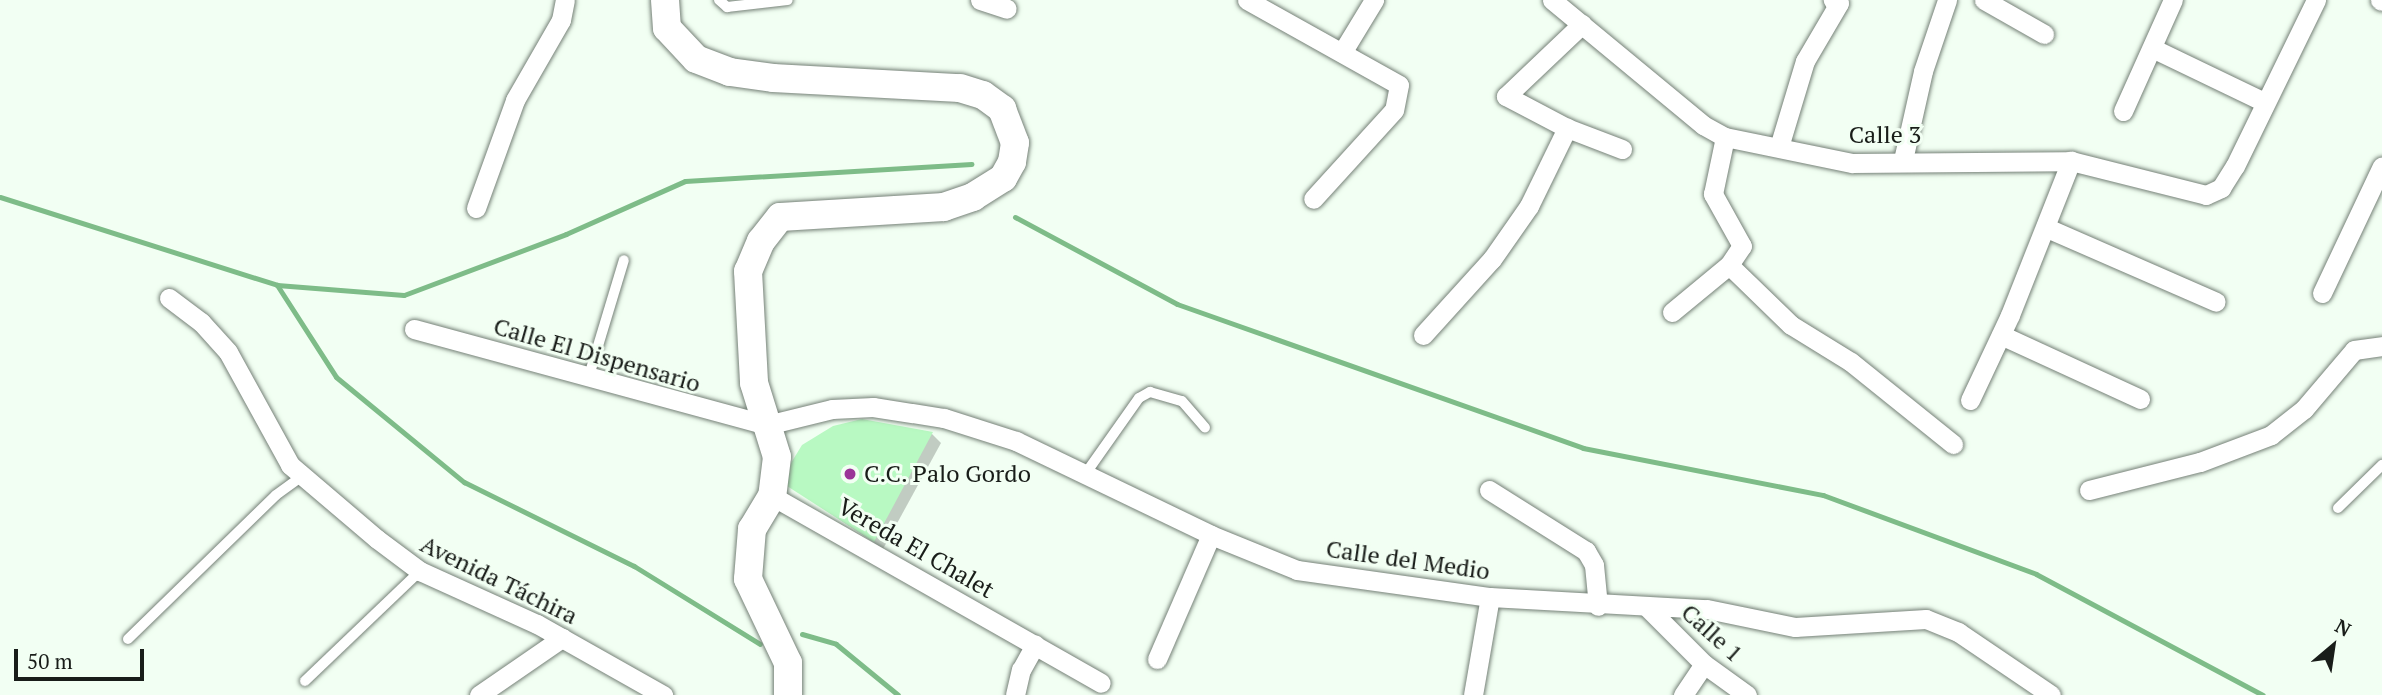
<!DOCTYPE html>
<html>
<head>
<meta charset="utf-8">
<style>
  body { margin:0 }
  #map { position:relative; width:2382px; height:695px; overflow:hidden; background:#f2fff3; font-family:"PT Serif",serif }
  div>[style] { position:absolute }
  .shadow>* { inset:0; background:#0003 }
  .stream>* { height:5px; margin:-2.5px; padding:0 2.5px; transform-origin:2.5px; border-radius:2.5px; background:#7ebc88 }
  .building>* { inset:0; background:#b8f9c2 }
  .roads { filter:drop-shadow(0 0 2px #758177) drop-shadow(0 0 2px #758177) }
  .service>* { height:10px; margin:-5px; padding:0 5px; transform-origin:5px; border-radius:5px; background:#fff }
  .minor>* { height:19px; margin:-9.5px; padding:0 9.5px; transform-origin:9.5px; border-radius:9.5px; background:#fff }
  .secondary>* { height:28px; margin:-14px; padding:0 14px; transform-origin:14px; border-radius:14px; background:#fff }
  .dots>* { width:19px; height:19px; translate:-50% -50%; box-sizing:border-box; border:4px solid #f2fff3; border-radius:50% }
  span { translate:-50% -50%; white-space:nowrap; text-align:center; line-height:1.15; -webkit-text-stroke:6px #f2fff3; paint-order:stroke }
  .street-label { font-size:24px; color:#191d19 }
  .poi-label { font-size:24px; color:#191d19 }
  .left { translate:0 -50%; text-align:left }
  .north { position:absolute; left:2298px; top:611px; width:70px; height:70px; -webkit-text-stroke:5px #f2fff3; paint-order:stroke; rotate:29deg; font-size:19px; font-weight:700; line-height:28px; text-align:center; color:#191d19 }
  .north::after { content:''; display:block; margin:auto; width:24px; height:32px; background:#191d19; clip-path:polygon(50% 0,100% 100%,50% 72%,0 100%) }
  .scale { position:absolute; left:14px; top:649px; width:130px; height:32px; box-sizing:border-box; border:4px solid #191d19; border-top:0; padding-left:9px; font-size:21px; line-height:24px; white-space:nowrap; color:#191d19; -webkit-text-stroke:5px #f2fff3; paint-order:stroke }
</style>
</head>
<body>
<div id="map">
  <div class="shadow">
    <i style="clip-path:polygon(862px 421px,932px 434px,941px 443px,883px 549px,789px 485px)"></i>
  </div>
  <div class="stream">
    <i style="left:0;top:197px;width:291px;rotate:17.6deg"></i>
    <i style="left:277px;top:285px;width:109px;rotate:57.3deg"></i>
    <i style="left:336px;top:377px;width:166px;rotate:39.4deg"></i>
    <i style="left:464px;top:482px;width:190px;rotate:26.3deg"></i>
    <i style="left:634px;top:566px;width:148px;rotate:31.8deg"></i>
    <i style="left:1015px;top:217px;width:184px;rotate:28.2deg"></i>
    <i style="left:1177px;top:304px;width:431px;rotate:19.5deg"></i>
    <i style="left:1583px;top:448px;width:245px;rotate:11.1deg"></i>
    <i style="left:1823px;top:495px;width:227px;rotate:20.3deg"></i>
    <i style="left:2036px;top:574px;width:257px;rotate:28.1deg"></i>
    <i style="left:277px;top:285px;width:127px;rotate:4.5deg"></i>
    <i style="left:404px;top:295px;width:173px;rotate:-20.6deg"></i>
    <i style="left:566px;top:234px;width:130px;rotate:-24deg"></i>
    <i style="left:685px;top:181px;width:287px;rotate:-3.4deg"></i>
    <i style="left:802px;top:634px;width:35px;rotate:16deg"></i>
    <i style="left:836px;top:644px;width:80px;rotate:39.4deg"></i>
  </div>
  <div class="building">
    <i style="clip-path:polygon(862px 419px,933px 432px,874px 542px,787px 486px,791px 463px,802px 445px,833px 426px)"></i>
  </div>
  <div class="roads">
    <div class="service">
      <i style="left:719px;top:0;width:11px;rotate:41deg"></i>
      <i style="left:727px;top:7px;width:61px;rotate:-6.5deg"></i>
      <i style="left:588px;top:379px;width:124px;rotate:-73.2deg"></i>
      <i style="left:1086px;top:473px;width:92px;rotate:-54.8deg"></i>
      <i style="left:1139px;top:398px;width:13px;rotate:-29deg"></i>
      <i style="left:1150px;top:392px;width:33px;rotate:16deg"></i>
      <i style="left:1182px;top:401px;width:35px;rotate:49deg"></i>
      <i style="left:2338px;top:508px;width:62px;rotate:-44.3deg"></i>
      <i style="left:128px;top:639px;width:206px;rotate:-44.2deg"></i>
      <i style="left:276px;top:495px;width:32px;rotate:-36deg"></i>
      <i style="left:305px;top:681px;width:159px;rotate:-43.7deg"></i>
    </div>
    <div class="minor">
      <i style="left:980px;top:0;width:28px;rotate:18deg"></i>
      <i style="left:1247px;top:0;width:174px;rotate:29.2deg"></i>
      <i style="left:1399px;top:85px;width:25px;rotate:101deg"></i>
      <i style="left:1394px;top:110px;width:120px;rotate:132.3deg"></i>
      <i style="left:1552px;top:0;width:196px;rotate:39.6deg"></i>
      <i style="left:1703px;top:125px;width:25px;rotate:29deg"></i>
      <i style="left:1725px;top:137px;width:130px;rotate:11.6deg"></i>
      <i style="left:1852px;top:163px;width:219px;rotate:-0.5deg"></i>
      <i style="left:2071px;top:161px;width:139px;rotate:14.1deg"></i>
      <i style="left:2206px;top:195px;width:17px;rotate:-25deg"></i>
      <i style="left:2221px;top:188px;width:26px;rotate:-58deg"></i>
      <i style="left:2235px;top:166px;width:185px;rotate:-64deg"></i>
      <i style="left:1984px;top:0;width:69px;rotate:29.5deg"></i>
      <i style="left:2380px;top:0;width:2px;rotate:27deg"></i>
      <i style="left:1582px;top:24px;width:105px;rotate:136.5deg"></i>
      <i style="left:1506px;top:96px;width:69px;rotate:27.7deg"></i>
      <i style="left:1567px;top:128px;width:59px;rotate:20.9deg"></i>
      <i style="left:2152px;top:48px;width:124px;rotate:25.7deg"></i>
      <i style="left:1343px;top:51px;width:60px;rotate:-58.7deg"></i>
      <i style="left:2123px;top:111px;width:122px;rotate:-65.8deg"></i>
      <i style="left:1779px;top:147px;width:90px;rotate:-73.2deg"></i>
      <i style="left:1805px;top:61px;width:67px;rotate:-59.6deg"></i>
      <i style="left:1839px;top:3px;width:7px;rotate:-153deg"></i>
      <i style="left:1903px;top:160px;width:91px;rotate:-77.3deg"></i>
      <i style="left:1923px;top:71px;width:75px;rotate:-71.3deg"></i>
      <i style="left:476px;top:208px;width:115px;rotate:-70.1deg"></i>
      <i style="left:515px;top:100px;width:92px;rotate:-60.1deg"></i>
      <i style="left:561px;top:20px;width:20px;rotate:-79deg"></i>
      <i style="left:2047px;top:228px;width:184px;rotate:23.6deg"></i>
      <i style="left:1729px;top:265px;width:86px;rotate:44.1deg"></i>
      <i style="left:1791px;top:325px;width:70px;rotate:31.7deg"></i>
      <i style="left:1851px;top:362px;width:131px;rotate:38.8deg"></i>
      <i style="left:2322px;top:293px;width:140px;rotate:-64.7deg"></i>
      <i style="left:169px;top:298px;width:40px;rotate:37deg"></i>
      <i style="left:201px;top:322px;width:40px;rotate:48deg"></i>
      <i style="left:228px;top:352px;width:129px;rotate:61.2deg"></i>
      <i style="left:290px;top:465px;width:114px;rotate:40.4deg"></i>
      <i style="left:377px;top:539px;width:54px;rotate:36.7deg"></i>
      <i style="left:420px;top:571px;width:128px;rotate:24.4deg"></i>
      <i style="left:537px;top:624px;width:145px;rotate:29.4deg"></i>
      <i style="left:1672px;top:312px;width:74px;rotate:-39.5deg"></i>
      <i style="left:1729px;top:265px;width:23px;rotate:-56deg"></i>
      <i style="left:1742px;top:246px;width:60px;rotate:-119.1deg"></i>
      <i style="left:1713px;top:194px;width:58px;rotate:-78.1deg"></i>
      <i style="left:414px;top:329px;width:366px;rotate:15.2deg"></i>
      <i style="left:767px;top:425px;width:67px;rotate:-13.8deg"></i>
      <i style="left:832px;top:409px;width:41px;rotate:-2.8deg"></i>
      <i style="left:873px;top:407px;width:72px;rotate:8.8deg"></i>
      <i style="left:944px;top:418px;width:76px;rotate:17.7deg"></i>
      <i style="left:1016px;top:441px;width:216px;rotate:25.7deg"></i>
      <i style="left:1211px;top:535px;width:93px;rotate:22.1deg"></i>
      <i style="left:1297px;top:570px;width:195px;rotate:8deg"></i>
      <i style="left:1490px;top:597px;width:217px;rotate:3.2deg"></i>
      <i style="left:1707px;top:609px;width:90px;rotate:11.6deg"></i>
      <i style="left:1795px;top:627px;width:131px;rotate:-3.5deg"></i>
      <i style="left:1926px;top:619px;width:35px;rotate:22deg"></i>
      <i style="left:1958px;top:632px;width:112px;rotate:34.1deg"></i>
      <i style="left:1423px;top:335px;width:103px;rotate:-47.8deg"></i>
      <i style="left:1492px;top:259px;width:65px;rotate:-55.1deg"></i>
      <i style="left:1529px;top:206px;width:87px;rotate:-64deg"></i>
      <i style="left:2001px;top:335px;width:153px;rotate:24.7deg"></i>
      <i style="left:1970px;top:400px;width:94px;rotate:-64.8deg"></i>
      <i style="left:2010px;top:315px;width:166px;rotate:-68.4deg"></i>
      <i style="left:1489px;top:490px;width:115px;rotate:32.2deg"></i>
      <i style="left:1586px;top:551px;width:16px;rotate:60deg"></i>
      <i style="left:1594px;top:565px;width:41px;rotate:84.4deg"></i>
      <i style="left:2089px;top:490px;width:114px;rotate:-14.2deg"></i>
      <i style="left:2200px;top:462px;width:76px;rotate:-20.8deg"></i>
      <i style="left:2271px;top:435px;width:42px;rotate:-38.2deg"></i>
      <i style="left:2304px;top:409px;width:77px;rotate:-49.7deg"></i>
      <i style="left:2354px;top:350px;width:28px;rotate:-8deg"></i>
      <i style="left:772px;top:496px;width:378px;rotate:29.6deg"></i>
      <i style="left:1646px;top:606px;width:82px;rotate:45deg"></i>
      <i style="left:1704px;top:664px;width:53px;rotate:35.8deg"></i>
      <i style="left:1157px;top:659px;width:135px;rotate:-66.5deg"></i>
      <i style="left:479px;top:695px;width:101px;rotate:-34.5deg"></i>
      <i style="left:1015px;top:695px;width:26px;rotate:-77deg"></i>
      <i style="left:1021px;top:670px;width:29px;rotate:-61deg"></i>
      <i style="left:1473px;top:695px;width:99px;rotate:-80.2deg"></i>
      <i style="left:1683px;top:695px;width:37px;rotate:-56deg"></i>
    </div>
    <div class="secondary">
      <i style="left:665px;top:0;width:28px;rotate:86deg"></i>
      <i style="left:667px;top:28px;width:42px;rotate:46.9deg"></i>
      <i style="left:696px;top:59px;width:36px;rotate:21deg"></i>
      <i style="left:730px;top:72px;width:43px;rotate:7.9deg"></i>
      <i style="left:773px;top:78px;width:187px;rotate:3.1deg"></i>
      <i style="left:960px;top:88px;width:24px;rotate:17deg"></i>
      <i style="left:983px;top:95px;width:24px;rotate:36deg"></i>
      <i style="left:1002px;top:109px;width:36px;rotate:69deg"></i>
      <i style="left:1015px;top:143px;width:19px;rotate:99deg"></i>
      <i style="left:1012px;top:162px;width:18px;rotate:119deg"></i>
      <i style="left:1003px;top:178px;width:36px;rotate:148deg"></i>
      <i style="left:973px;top:197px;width:31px;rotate:161deg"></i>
      <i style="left:944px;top:207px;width:164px;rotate:176.5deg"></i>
      <i style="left:780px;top:217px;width:31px;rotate:128deg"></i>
      <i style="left:761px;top:241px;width:33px;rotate:113deg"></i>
      <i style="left:748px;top:271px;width:112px;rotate:86.9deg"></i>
      <i style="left:754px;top:383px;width:77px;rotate:72.7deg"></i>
      <i style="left:777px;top:457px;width:39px;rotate:97deg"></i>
      <i style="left:772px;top:496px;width:39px;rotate:121deg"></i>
      <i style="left:752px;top:529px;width:50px;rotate:94.6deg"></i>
      <i style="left:748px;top:579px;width:93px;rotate:64.5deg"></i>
      <i style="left:788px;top:663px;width:32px;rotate:90deg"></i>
    </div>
  </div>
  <div class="dots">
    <i style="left:850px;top:474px;background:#9b3498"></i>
  </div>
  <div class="street-label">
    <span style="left:1885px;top:135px">Calle 3</span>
    <span style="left:597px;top:355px;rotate:16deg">Calle El Dispensario</span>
    <span style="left:916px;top:548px;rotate:30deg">Vereda El Chalet</span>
    <span style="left:1408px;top:560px;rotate:8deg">Calle del Medio</span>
    <span style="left:499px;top:580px;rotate:26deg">Avenida Táchira</span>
    <span style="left:1712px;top:633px;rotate:42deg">Calle 1</span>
  </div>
  <div class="poi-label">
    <span class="left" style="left:864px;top:474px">C.C. Palo Gordo</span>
  </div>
  <div class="north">N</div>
  <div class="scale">50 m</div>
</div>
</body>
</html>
